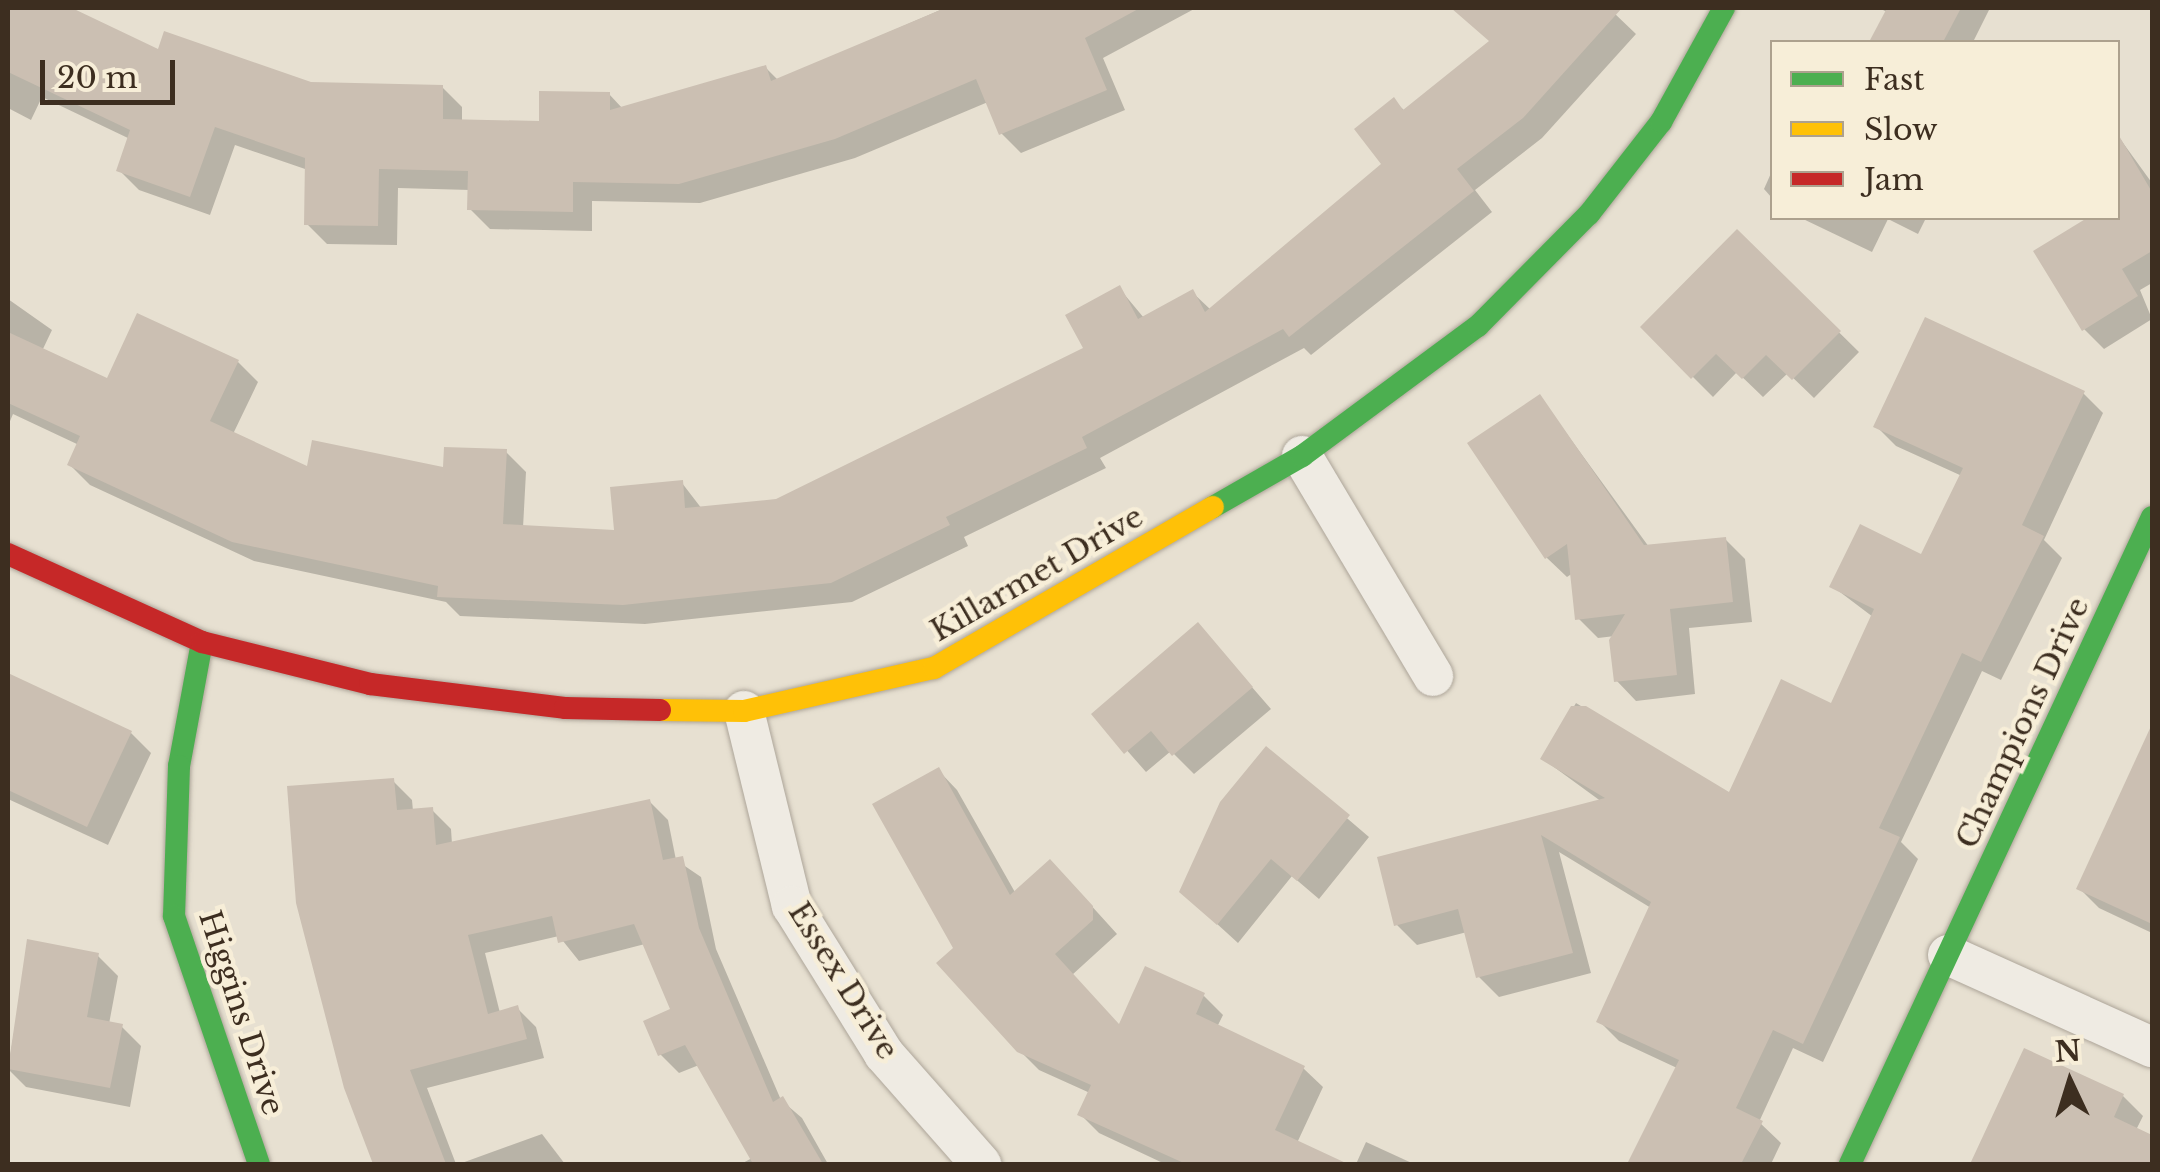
<!DOCTYPE html>
<html>
<head>
<meta charset="utf-8">
<style>
  body { margin:0 }
  #map { position:relative; width:2160px; height:1172px; overflow:hidden; background:#e7e0d1; font-family:"Libre Baskerville",serif }
  div>[style] { position:absolute }
  .shadow>* { inset:0; background:#0003 }
  .building>* { inset:0; background:#cbbfb2 }
  .roads { filter:drop-shadow(0 0 2px #ada599) drop-shadow(0 0 2px #ada599) }
  .street>* { height:40px; margin:-20px; padding:0 20px; transform-origin:20px; border-radius:20px; background:#efebe3 }
  .fast>* { height:22px; margin:-11px; padding:0 11px; transform-origin:11px; border-radius:11px; background:#4caf50 }
  .slow>* { height:22px; margin:-11px; padding:0 11px; transform-origin:11px; border-radius:11px; background:#ffc107 }
  .jam>* { height:22px; margin:-11px; padding:0 11px; transform-origin:11px; border-radius:11px; background:#c62828 }
  span { translate:-50% -50%; white-space:nowrap; text-align:center; line-height:1.15; -webkit-text-stroke:9px #f7eed8; paint-order:stroke }
  .street-label { font-size:30px; color:#3d2e20 }
  .frame { position:absolute; inset:0; border:10px solid #3d2e20; pointer-events:none }
  .legend { position:absolute; left:1770px; top:40px; width:350px; height:180px; box-sizing:border-box; background:#f7eed8; border:2px solid #ada18e; margin:0; padding:12px 18px; list-style:none; font-size:30px; color:#3d2e20 }
  .legend li { display:flex; align-items:center; gap:20px; height:50px }
  .legend b { width:50px; border:2px solid #ada18e }
  .north { position:absolute; left:2020px; top:1032px; width:100px; height:100px; -webkit-text-stroke:8px #f7eed8; paint-order:stroke; rotate:356deg; font-size:28px; font-weight:700; line-height:40px; text-align:center; color:#3d2e20 }
  .north::after { content:''; display:block; margin:auto; width:35px; height:45px; background:#3d2e20; clip-path:polygon(50% 0,100% 100%,50% 72%,0 100%) }
  .scale { position:absolute; left:40px; top:60px; width:135px; height:45px; box-sizing:border-box; border:5px solid #3d2e20; border-top:0; padding-left:12px; font-size:30px; line-height:35px; white-space:nowrap; color:#3d2e20; -webkit-text-stroke:8px #f7eed8; paint-order:stroke }
</style>
</head>
<body>
<div id="map">
  <div class="shadow">
    <i style="clip-path:polygon(8px 8px,63px 8px,160px 52px,310px 85px,442px 87px,462px 107px,462px 122px,541px 124px,609px 94px,623px 109px,766px 68px,778px 80px,945px 8px,1196px 8px,1103px 58px,1125px 110px,1021px 153px,1001px 133px,988px 102px,855px 158px,700px 203px,592px 201px,592px 231px,490px 229px,470px 209px,470px 190px,398px 188px,397px 245px,327px 244px,307px 224px,308px 170px,235px 145px,210px 215px,139px 190px,119px 170px,130px 139px,42px 97px,31px 120px,8px 108px)"></i>
    <i style="clip-path:polygon(1458px 8px,1617px 8px,1613px 12px,1636px 34px,1542px 138px,1475px 190px,1492px 212px,1311px 355px,1304px 348px,1100px 458px,1106px 468px,964px 537px,968px 546px,852px 602px,645px 624px,460px 616px,446px 602px,254px 561px,90px 485px,70px 465px,79px 445px,13px 414px,8px 426px,8px 299px,52px 330px,42px 351px,108px 381px,238px 362px,258px 382px,233px 434px,309px 469px,445px 470px,506px 452px,526px 472px,523px 528px,617px 532px,682px 483px,702px 509px,777px 502px,1087px 349px,1119px 288px,1144px 318px,1192px 292px,1211px 310px,1384px 165px,1394px 101px,1405px 111px,1491px 42px)"></i>
    <i style="clip-path:polygon(1879px 8px,1990px 8px,1973px 42px,1872px 42px,1887px 12px)"></i>
    <i style="clip-path:polygon(2118px 136px,2152px 183px,2152px 283px,2140px 290px,2152px 319px,2104px 349px,2084px 329px,2037px 252px,2092px 218px,2118px 218px)"></i>
    <i style="clip-path:polygon(1772px 171px,1772px 198px,1764px 189px)"></i>
    <i style="clip-path:polygon(1801px 218px,1926px 218px,1918px 234px,1888px 219px,1872px 252px)"></i>
    <i style="clip-path:polygon(1737px 232px,1859px 352px,1814px 398px,1788px 373px,1763px 397px,1737px 372px,1713px 397px,1643px 327px)"></i>
    <i style="clip-path:polygon(2083px 393px,2103px 413px,2044px 540px,2062px 558px,2001px 680px,1982px 671px,1901px 842px,1918px 859px,1823px 1062px,1793px 1048px,1759px 1122px,1781px 1143px,1771px 1164px,1630px 1164px,1677px 1068px,1619px 1041px,1599px 1021px,1651px 908px,1559px 852px,1591px 973px,1499px 997px,1479px 977px,1467px 932px,1417px 945px,1397px 925px,1380px 859px,1602px 802px,1543px 759px,1576px 703px,1730px 796px,1832px 706px,1873px 617px,1832px 586px,1922px 557px,1962px 476px,1896px 446px,1876px 426px)"></i>
    <i style="clip-path:polygon(1540px 397px,1649px 547px,1725px 539px,1745px 559px,1752px 622px,1689px 628px,1695px 694px,1636px 701px,1616px 680px,1615px 636px,1598px 638px,1578px 618px,1573px 573px,1567px 577px,1547px 558px)"></i>
    <i style="clip-path:polygon(1198px 625px,1271px 709px,1194px 774px,1171px 751px,1146px 772px,1095px 714px)"></i>
    <i style="clip-path:polygon(8px 677px,131px 733px,151px 753px,108px 845px,8px 799px)"></i>
    <i style="clip-path:polygon(2149px 737px,2152px 739px,2152px 933px,2099px 908px,2079px 888px)"></i>
    <i style="clip-path:polygon(1266px 749px,1369px 837px,1319px 899px,1292px 876px,1238px 943px,1182px 892px)"></i>
    <i style="clip-path:polygon(938px 770px,957px 790px,1016px 894px,1069px 881px,1117px 934px,1072px 975px,1120px 1027px,1204px 996px,1223px 1015px,1217px 1027px,1303px 1068px,1323px 1087px,1297px 1143px,1342px 1164px,1165px 1164px,1099px 1133px,1080px 1114px,1090px 1093px,1039px 1070px,1019px 1050px,956px 949px)"></i>
    <i style="clip-path:polygon(393px 781px,412px 800px,413px 811px,432px 810px,451px 829px,452px 844px,649px 801px,668px 820px,676px 860px,701px 877px,716px 949px,781px 1100px,802px 1118px,828px 1164px,741px 1164px,752px 1158px,699px 1065px,679px 1073px,660px 1054px,673px 1010px,645px 944px,579px 961px,559px 936px,485px 953px,500px 1013px,517px 1008px,536px 1027px,544px 1058px,427px 1088px,456px 1164px,375px 1164px,347px 1087px)"></i>
    <i style="clip-path:polygon(29px 942px,98px 956px,118px 976px,109px 1024px,121px 1026px,141px 1046px,130px 1107px,26px 1087px,8px 1069px)"></i>
    <i style="clip-path:polygon(2025px 1052px,2123px 1096px,2143px 1116px,2136px 1130px,2152px 1138px,2152px 1164px,1973px 1164px)"></i>
    <i style="clip-path:polygon(542px 1134px,565px 1164px,459px 1164px)"></i>
    <i style="clip-path:polygon(1366px 1142px,1414px 1164px,1356px 1164px)"></i>
  </div>
  <div class="building">
    <i style="clip-path:polygon(8px 8px,72px 8px,158px 49px,164px 31px,311px 82px,443px 85px,443px 119px,539px 121px,539px 91px,610px 92px,610px 110px,766px 65px,771px 81px,945px 8px,1140px 8px,1085px 38px,1107px 90px,999px 135px,976px 79px,835px 139px,679px 184px,573px 182px,573px 212px,467px 210px,468px 171px,379px 169px,378px 226px,304px 225px,305px 158px,215px 127px,190px 197px,116px 171px,130px 130px,8px 72px)"></i>
    <i style="clip-path:polygon(1451px 8px,1622px 8px,1523px 118px,1457px 169px,1474px 191px,1289px 337px,1283px 329px,1082px 437px,1087px 448px,946px 517px,950px 525px,831px 583px,623px 605px,437px 597px,438px 586px,232px 542px,67px 465px,80px 436px,8px 403px,8px 332px,107px 378px,137px 313px,239px 360px,210px 421px,307px 466px,312px 440px,443px 467px,444px 447px,507px 449px,503px 524px,614px 530px,610px 487px,683px 480px,685px 508px,776px 499px,1083px 348px,1065px 315px,1120px 285px,1138px 319px,1193px 289px,1205px 312px,1381px 164px,1354px 129px,1394px 97px,1403px 110px,1489px 41px)"></i>
    <i style="clip-path:polygon(1887px 8px,1961px 8px,1943px 42px,1869px 42px)"></i>
    <i style="clip-path:polygon(2118px 134px,2152px 192px,2152px 251px,2122px 269px,2138px 296px,2082px 331px,2033px 251px,2087px 218px,2118px 218px)"></i>
    <i style="clip-path:polygon(1737px 229px,1841px 331px,1792px 380px,1766px 355px,1742px 379px,1716px 354px,1691px 379px,1640px 327px)"></i>
    <i style="clip-path:polygon(1925px 317px,2085px 391px,2022px 525px,2044px 536px,1981px 662px,1962px 653px,1879px 828px,1900px 837px,1803px 1044px,1773px 1030px,1736px 1108px,1763px 1121px,1741px 1164px,1627px 1164px,1679px 1060px,1596px 1022px,1651px 902px,1541px 835px,1573px 953px,1476px 978px,1458px 909px,1394px 926px,1377px 857px,1605px 798px,1540px 759px,1571px 706px,1586px 706px,1729px 792px,1781px 679px,1831px 703px,1874px 609px,1829px 587px,1860px 524px,1921px 554px,1963px 468px,1873px 427px)"></i>
    <i style="clip-path:polygon(1540px 394px,1644px 545px,1726px 537px,1733px 602px,1670px 609px,1677px 675px,1614px 682px,1609px 640px,1625px 614px,1575px 620px,1567px 544px,1545px 559px,1467px 443px)"></i>
    <i style="clip-path:polygon(1198px 622px,1253px 687px,1172px 756px,1151px 731px,1124px 754px,1091px 714px)"></i>
    <i style="clip-path:polygon(8px 673px,132px 731px,87px 827px,8px 790px)"></i>
    <i style="clip-path:polygon(2152px 724px,2152px 924px,2076px 889px)"></i>
    <i style="clip-path:polygon(1266px 746px,1350px 815px,1297px 881px,1271px 859px,1217px 925px,1179px 892px,1220px 802px)"></i>
    <i style="clip-path:polygon(939px 767px,1010px 895px,1050px 859px,1093px 906px,1093px 920px,1055px 954px,1119px 1024px,1145px 966px,1205px 993px,1196px 1014px,1305px 1066px,1275px 1130px,1348px 1164px,1186px 1164px,1077px 1115px,1091px 1085px,1017px 1052px,936px 963px,953px 948px,872px 804px)"></i>
    <i style="clip-path:polygon(394px 778px,397px 810px,433px 807px,436px 845px,650px 799px,663px 860px,683px 856px,699px 928px,773px 1102px,783px 1096px,823px 1164px,753px 1164px,685px 1045px,658px 1056px,643px 1021px,670px 1009px,634px 924px,558px 943px,552px 916px,468px 935px,488px 1014px,518px 1005px,527px 1039px,410px 1070px,446px 1164px,373px 1164px,344px 1088px,296px 903px,287px 786px)"></i>
    <i style="clip-path:polygon(27px 939px,99px 953px,87px 1017px,123px 1024px,110px 1088px,8px 1069px)"></i>
    <i style="clip-path:polygon(2024px 1048px,2124px 1094px,2114px 1117px,2152px 1135px,2152px 1164px,1970px 1164px)"></i>
  </div>
  <div class="roads">
    <div class="street">
      <i style="left:1302px;top:456px;width:256px;rotate:59.2deg"></i>
      <i style="left:744px;top:711px;width:201px;rotate:76.2deg"></i>
      <i style="left:792px;top:906px;width:174px;rotate:58.1deg"></i>
      <i style="left:884px;top:1054px;width:147px;rotate:48.6deg"></i>
      <i style="left:1948px;top:955px;width:224px;rotate:24.3deg"></i>
    </div>
    <div class="fast">
      <i style="left:1213px;top:507px;width:103px;rotate:-29.8deg"></i>
      <i style="left:1302px;top:456px;width:219px;rotate:-36.5deg"></i>
      <i style="left:1478px;top:326px;width:158px;rotate:-45.3deg"></i>
      <i style="left:1589px;top:214px;width:117px;rotate:-52deg"></i>
      <i style="left:1661px;top:122px;width:130px;rotate:-61.1deg"></i>
      <i style="left:202px;top:642px;width:126px;rotate:100.5deg"></i>
      <i style="left:179px;top:766px;width:150px;rotate:91.9deg"></i>
      <i style="left:174px;top:916px;width:262px;rotate:71.1deg"></i>
      <i style="left:1850px;top:1164px;width:714px;rotate:-64.98deg"></i>
    </div>
    <div class="slow">
      <i style="left:660px;top:710px;width:84px;rotate:0.7deg"></i>
      <i style="left:744px;top:711px;width:195px;rotate:-12.8deg"></i>
      <i style="left:934px;top:668px;width:322px;rotate:-30deg"></i>
    </div>
    <div class="jam">
      <i style="left:8px;top:554px;width:213px;rotate:24.4deg"></i>
      <i style="left:202px;top:642px;width:173px;rotate:14deg"></i>
      <i style="left:370px;top:684px;width:196px;rotate:7deg"></i>
      <i style="left:565px;top:708px;width:95px;rotate:1.2deg"></i>
    </div>
  </div>
  <div class="street-label">
    <span style="left:1037px;top:574px;rotate:-30deg">Killarmet Drive</span>
    <span style="left:2023px;top:723px;rotate:-65deg">Champions Drive</span>
    <span style="left:843px;top:981px;rotate:58deg">Essex Drive</span>
    <span style="left:241px;top:1013px;rotate:72deg">Higgins Drive</span>
  </div>
  <div class="frame"></div>
  <ul class="legend">
  <li><b style="height:12px;background:#4caf50"></b>Fast</li>
  <li><b style="height:12px;background:#ffc107"></b>Slow</li>
  <li><b style="height:12px;background:#c62828"></b>Jam</li>
  </ul>
  <div class="north">N</div>
  <div class="scale">20 m</div>
</div>
</body>
</html>
